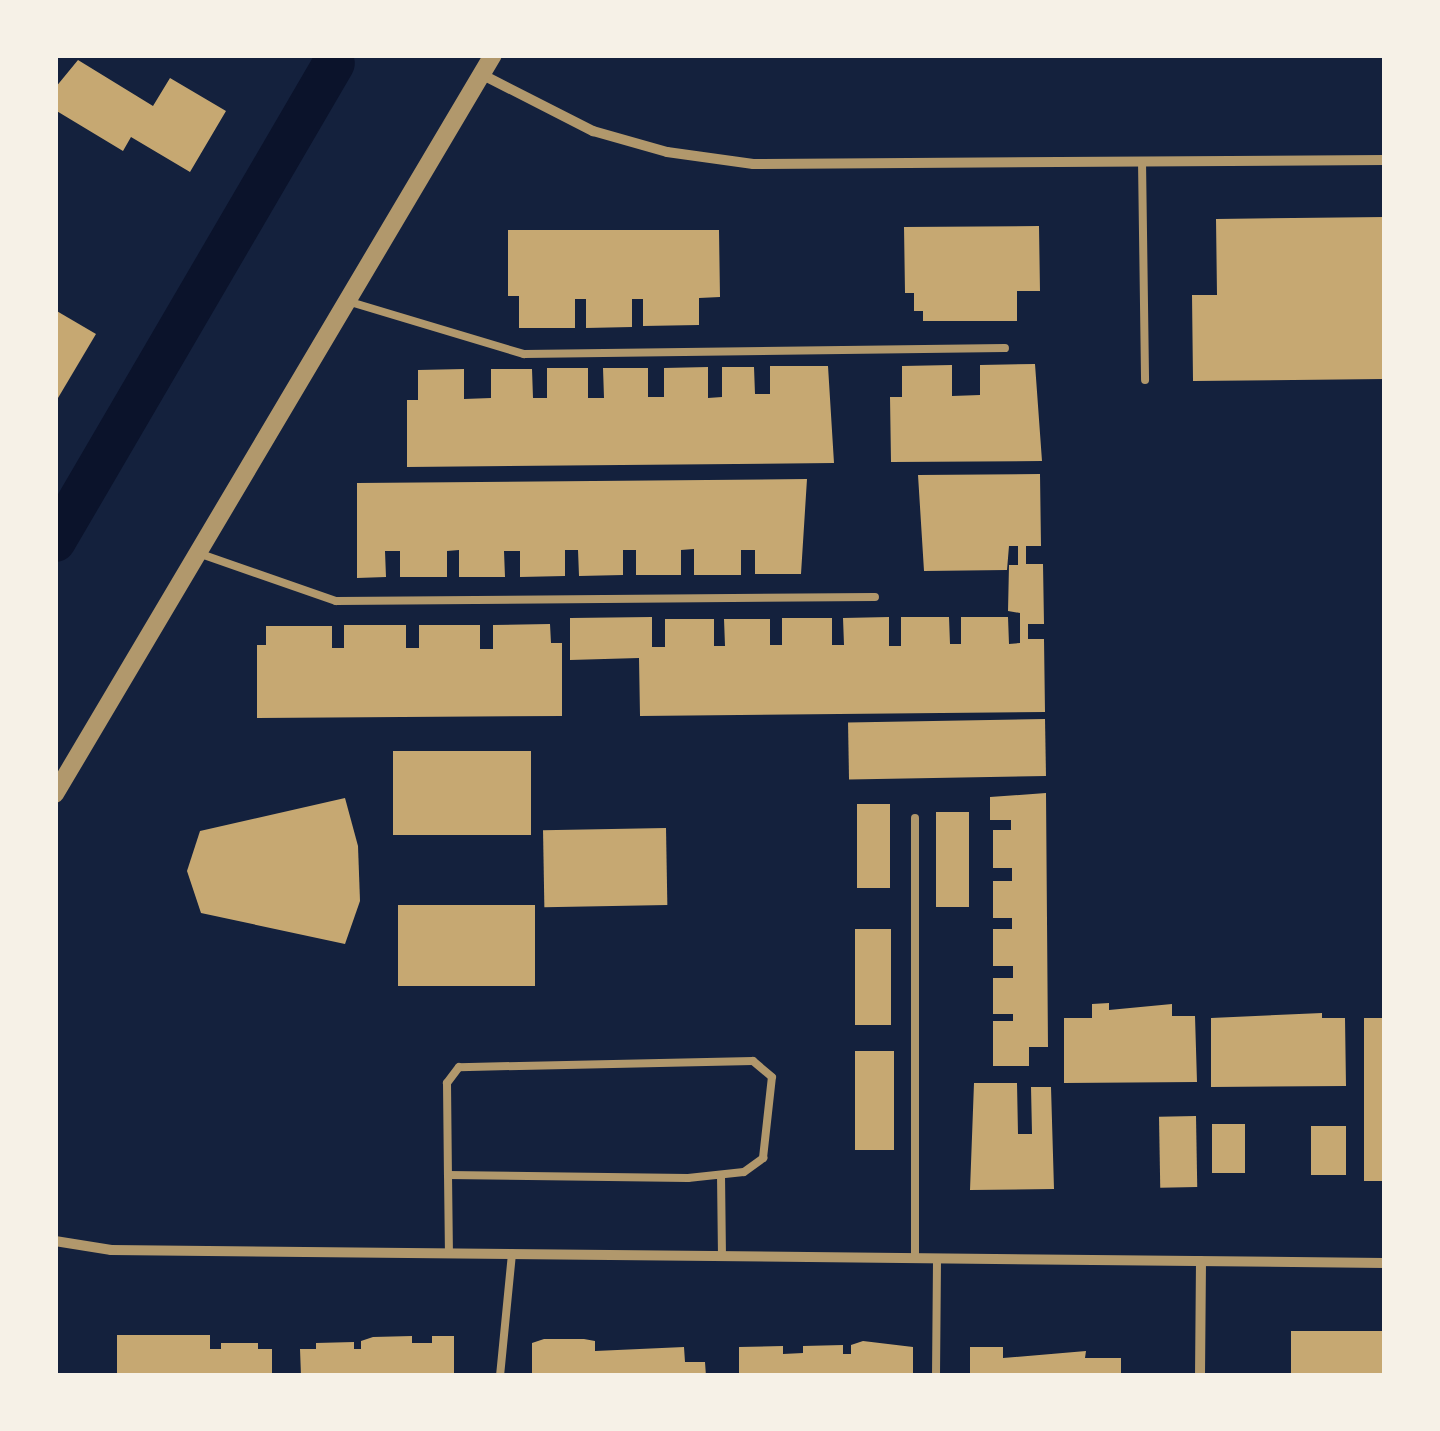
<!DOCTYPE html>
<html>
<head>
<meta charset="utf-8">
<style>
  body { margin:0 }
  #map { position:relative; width:1440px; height:1431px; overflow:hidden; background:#14213d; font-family:Roboto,sans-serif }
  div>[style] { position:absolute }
  .canal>* { height:42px; margin:-21px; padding:0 21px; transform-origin:21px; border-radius:21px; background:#0b132b }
  .building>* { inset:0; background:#c6a872; transform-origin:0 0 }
  .service>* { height:8px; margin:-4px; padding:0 4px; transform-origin:4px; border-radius:4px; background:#b1986c }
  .minor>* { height:10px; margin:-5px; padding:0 5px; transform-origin:5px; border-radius:5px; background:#b1986c }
  .tertiary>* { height:18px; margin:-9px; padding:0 9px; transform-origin:9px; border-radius:9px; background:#b1986c }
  span { translate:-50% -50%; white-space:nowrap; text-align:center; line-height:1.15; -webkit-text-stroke:8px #f6f1e7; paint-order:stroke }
  .frame { position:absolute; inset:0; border:58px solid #f6f1e7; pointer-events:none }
</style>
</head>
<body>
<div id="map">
  <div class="canal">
    <i style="left:55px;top:541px;width:553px;rotate:-59.73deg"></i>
  </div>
  <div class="building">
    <i style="clip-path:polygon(78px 60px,153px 106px,170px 78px,226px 111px,190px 172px,131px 137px,123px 151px,55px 110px,55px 88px)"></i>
    <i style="clip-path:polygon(1385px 217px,1385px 379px,1193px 381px,1192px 295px,1217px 295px,1216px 219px)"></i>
    <i style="clip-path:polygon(1039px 226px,1040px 291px,1017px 291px,1017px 321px,923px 321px,923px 311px,914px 311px,914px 293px,905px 293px,904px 227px)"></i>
    <i style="clip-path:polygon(508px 230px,719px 230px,720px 297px,699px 298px,699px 325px,643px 326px,643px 299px,632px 299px,632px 327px,586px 328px,586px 299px,575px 299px,575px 328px,519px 328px,519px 296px,508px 296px)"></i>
    <i style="clip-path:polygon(55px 310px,96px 334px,55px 403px)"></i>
    <i style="clip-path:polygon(1035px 364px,1042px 461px,891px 462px,890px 397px,902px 397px,902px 366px,952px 365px,952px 396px,980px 395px,980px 365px)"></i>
    <i style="clip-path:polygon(770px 366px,828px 366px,834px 463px,407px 467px,407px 400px,418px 400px,418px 370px,464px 369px,464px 399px,491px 398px,491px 369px,532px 369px,533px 398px,547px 398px,547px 368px,588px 368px,588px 398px,604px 398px,603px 368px,648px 368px,648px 397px,664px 397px,664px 368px,708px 367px,708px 398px,722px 397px,722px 367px,754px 367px,755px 394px,770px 394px)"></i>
    <i style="clip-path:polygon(1040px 474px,1041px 546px,1026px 546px,1026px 564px,1043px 564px,1044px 624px,1028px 624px,1028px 639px,1044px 639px,1045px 712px,640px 716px,639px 658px,570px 660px,570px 618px,652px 617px,652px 647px,665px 647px,665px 619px,714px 619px,714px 646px,725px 646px,724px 619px,770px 619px,770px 645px,782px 645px,782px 618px,832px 618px,832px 645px,844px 645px,843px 618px,889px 617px,889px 646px,901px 646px,901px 617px,949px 617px,950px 644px,961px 644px,961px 617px,1008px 617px,1009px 644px,1020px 643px,1020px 613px,1008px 611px,1009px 565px,1018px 565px,1018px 546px,1009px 546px,1007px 570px,924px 571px,918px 475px)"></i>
    <i style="clip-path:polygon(807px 479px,801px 574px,755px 574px,755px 550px,741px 550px,741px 575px,694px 575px,694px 549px,681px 550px,681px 575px,636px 575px,636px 550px,623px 550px,623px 575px,579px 576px,578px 550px,565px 550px,565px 576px,520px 577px,520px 551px,504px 551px,505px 577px,459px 577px,459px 550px,447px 551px,447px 577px,400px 577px,400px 551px,385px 551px,386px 577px,357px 578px,357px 483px)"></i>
    <i style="clip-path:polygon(550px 624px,551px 643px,562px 643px,562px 716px,257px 718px,257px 645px,266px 645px,266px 626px,332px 626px,332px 648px,344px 648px,344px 625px,406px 625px,406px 648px,419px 648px,419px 625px,480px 625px,480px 649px,493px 649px,493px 625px)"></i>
    <i style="left:1045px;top:719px;width:57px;height:197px;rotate:89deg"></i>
    <i style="left:393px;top:751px;width:138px;height:84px"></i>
    <i style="clip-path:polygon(1046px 793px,1048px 1047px,1029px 1047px,1029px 1066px,993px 1066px,993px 1021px,1013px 1021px,1013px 1014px,993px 1014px,993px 978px,1013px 978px,1013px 966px,993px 966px,993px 929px,1012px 929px,1012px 918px,993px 918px,993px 881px,1012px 881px,1012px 868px,993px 868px,993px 830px,1011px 830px,1011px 820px,990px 820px,990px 797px)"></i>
    <i style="clip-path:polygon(345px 798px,358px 846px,360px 901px,345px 944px,201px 913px,187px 871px,200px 831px)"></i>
    <i style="left:857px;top:804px;width:33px;height:84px"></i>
    <i style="left:936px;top:812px;width:33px;height:95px"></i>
    <i style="left:666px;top:828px;width:77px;height:123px;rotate:89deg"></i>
    <i style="left:535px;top:905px;width:81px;height:137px;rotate:90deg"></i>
    <i style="left:855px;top:929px;width:36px;height:96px"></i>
    <i style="clip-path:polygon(1109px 1003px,1109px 1010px,1172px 1004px,1172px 1016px,1195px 1016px,1197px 1082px,1064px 1083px,1064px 1018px,1092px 1018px,1092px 1004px)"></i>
    <i style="clip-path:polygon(1322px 1013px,1322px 1018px,1345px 1018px,1346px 1086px,1211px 1087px,1211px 1018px)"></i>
    <i style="left:1364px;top:1018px;width:21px;height:163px"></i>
    <i style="left:855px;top:1051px;width:39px;height:99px"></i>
    <i style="clip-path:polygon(974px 1083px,1017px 1083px,1018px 1134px,1032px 1134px,1031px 1087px,1051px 1087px,1054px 1189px,970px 1190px)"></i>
    <i style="left:1196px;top:1116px;width:71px;height:37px;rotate:89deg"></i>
    <i style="left:1212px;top:1124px;width:33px;height:49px"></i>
    <i style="left:1311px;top:1126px;width:35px;height:49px"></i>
    <i style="left:1385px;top:1331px;width:45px;height:94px;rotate:90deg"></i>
    <i style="clip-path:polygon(117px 1335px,210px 1335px,210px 1349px,221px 1349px,221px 1343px,258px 1343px,258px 1349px,272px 1349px,272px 1376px,117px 1376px)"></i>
    <i style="clip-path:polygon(412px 1336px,412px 1343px,432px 1343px,432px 1336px,454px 1336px,454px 1376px,301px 1376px,300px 1349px,316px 1349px,316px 1343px,354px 1342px,354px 1349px,361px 1349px,361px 1341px,373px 1337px)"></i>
    <i style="clip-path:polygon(544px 1339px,584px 1339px,595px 1341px,595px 1351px,684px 1347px,685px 1362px,705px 1362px,706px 1376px,532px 1376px,532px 1343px)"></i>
    <i style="clip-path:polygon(863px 1341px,913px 1347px,913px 1376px,739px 1376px,739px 1347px,783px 1346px,783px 1354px,803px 1353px,803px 1346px,843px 1345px,843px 1354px,851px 1354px,851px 1345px)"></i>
    <i style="clip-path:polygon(970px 1347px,1003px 1347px,1003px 1358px,1086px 1351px,1085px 1358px,1121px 1358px,1121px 1376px,970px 1376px)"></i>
  </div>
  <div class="service">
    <i style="left:1142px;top:161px;width:219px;rotate:89.2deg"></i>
    <i style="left:347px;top:301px;width:185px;rotate:16.7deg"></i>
    <i style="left:524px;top:354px;width:481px;rotate:-0.7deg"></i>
    <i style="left:198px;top:553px;width:146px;rotate:19.2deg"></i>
    <i style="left:336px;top:601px;width:539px;rotate:-0.43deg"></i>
    <i style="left:915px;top:818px;width:440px;rotate:90deg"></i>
    <i style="left:448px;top:1175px;width:240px;rotate:0.7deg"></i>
    <i style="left:688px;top:1178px;width:56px;rotate:-6.1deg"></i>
    <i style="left:744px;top:1172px;width:24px;rotate:-36deg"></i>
    <i style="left:763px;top:1158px;width:81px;rotate:-83.7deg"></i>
    <i style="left:772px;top:1077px;width:25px;rotate:-140deg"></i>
    <i style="left:753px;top:1061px;width:294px;rotate:178.8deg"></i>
    <i style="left:459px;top:1067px;width:20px;rotate:127deg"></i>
    <i style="left:447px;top:1083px;width:92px;rotate:89.4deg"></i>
    <i style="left:448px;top:1175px;width:78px;rotate:89.3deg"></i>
    <i style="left:721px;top:1175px;width:81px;rotate:89.3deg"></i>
    <i style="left:500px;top:1376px;width:123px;rotate:-84.4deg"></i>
    <i style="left:936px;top:1376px;width:118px;rotate:-89.5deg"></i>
  </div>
  <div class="minor">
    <i style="left:481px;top:74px;width:126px;rotate:27deg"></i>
    <i style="left:593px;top:131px;width:77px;rotate:15.8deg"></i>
    <i style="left:667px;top:152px;width:87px;rotate:7.9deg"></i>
    <i style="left:753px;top:164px;width:632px;rotate:-0.36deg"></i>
    <i style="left:55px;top:1241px;width:57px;rotate:9.1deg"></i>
    <i style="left:111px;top:1250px;width:1274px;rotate:0.58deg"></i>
    <i style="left:1200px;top:1376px;width:115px;rotate:-89.5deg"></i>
  </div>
  <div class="tertiary">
    <i style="left:55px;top:794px;width:859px;rotate:-59.35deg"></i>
  </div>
  <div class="frame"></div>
</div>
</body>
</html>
